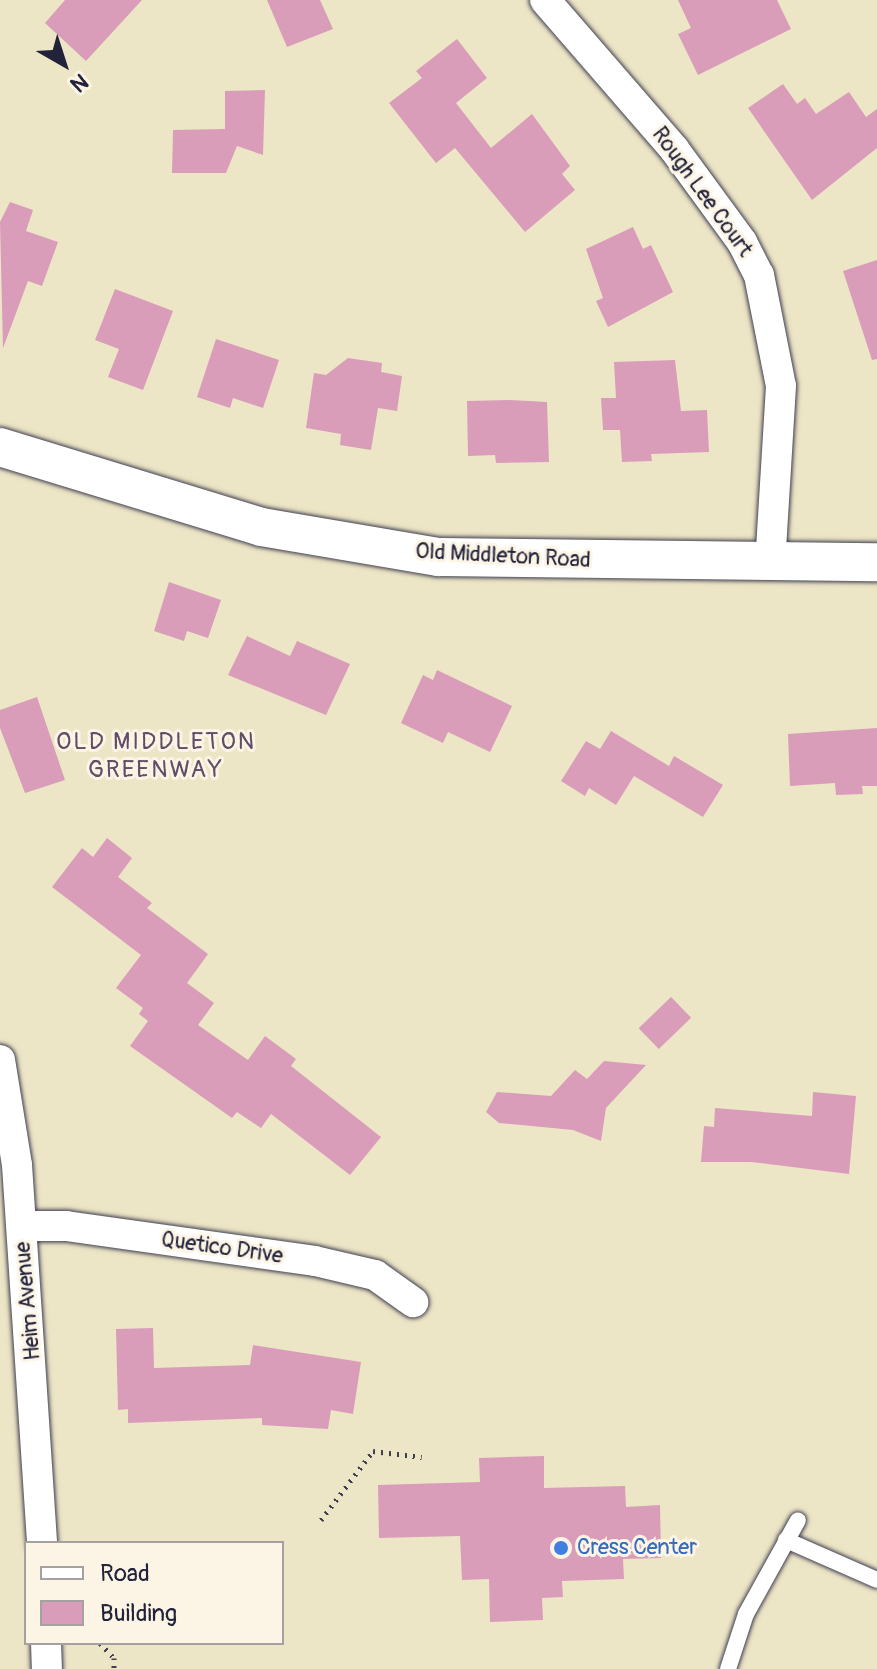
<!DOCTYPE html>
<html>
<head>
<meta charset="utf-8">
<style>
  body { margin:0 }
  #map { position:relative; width:877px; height:1669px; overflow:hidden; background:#ece5c6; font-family:Pangolin,sans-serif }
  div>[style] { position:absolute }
  .building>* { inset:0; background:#d99dba; transform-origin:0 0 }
  .path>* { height:5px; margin-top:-2.5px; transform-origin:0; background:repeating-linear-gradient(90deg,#403f50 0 2px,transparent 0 8px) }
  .roads { filter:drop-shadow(0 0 2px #403f50) drop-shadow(0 0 2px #403f50) }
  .service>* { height:16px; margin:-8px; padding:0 8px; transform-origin:8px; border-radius:8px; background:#fff }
  .minor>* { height:30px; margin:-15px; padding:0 15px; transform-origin:15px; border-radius:15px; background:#fff }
  .tertiary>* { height:38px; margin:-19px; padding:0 19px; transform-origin:19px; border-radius:19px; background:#fff }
  .dots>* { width:22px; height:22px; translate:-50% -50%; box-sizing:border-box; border:4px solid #fcf5e5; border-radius:50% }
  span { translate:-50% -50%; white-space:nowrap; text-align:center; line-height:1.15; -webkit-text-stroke:6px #fcf5e5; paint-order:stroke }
  .street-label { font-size:22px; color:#22223b }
  .shop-label { font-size:22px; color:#366cbe }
  .left { translate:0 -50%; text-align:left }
  .neighbourhood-label { font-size:24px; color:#624d67; letter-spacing:2px }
  .legend { position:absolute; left:24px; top:1541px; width:260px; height:104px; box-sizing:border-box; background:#fcf5e5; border:2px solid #a5a1a1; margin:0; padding:10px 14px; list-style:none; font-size:24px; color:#22223b }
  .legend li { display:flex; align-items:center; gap:16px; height:40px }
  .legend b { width:40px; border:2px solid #a5a1a1 }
  .north { position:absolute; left:24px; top:24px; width:80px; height:80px; -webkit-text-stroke:6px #fcf5e5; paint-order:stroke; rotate:141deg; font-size:22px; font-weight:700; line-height:32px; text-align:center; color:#22223b }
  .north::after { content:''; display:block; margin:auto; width:28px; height:36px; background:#22223b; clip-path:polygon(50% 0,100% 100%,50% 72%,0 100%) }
</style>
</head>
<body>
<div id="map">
  <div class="building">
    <i style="clip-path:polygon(65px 0,142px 0,86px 61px,45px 23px)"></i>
    <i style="clip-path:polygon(267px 0,320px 0,333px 29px,287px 47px)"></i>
    <i style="clip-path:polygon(678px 0,777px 0,791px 29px,698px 75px,678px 34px,691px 28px)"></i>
    <i style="clip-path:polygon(457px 39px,487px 78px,456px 103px,491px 148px,532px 114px,570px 166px,562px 174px,575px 190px,525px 232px,455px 148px,436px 163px,389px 103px,422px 78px,416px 71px)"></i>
    <i style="clip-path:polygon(783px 84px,797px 104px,805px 98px,816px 114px,849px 92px,866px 117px,877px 109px,877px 148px,812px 200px,748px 108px)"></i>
    <i style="clip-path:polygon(265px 90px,263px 155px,237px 146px,226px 173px,172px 173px,173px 130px,225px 129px,225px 91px)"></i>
    <i style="clip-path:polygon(10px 202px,33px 210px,26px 231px,58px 242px,42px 286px,28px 281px,3px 348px,0 222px)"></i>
    <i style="clip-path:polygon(633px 227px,643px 249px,651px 245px,673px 292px,608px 327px,596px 301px,603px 298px,586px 249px)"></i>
    <i style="clip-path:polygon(877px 260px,877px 359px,872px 360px,843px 271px)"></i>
    <i style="clip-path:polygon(115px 289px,173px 311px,143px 390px,108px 377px,119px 349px,95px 340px)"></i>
    <i style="clip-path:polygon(216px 339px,279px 360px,263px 408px,233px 398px,230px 408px,197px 397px)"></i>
    <i style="clip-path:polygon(348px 358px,382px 363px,381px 372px,402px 376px,397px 411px,378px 408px,371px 450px,340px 445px,341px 434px,306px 428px,314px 373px,326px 375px)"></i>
    <i style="clip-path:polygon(675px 360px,681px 411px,707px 410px,709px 452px,651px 454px,652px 461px,622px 462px,620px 430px,603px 430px,601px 398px,616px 398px,614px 362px)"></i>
    <i style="clip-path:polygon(510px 400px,547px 402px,549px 462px,496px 463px,495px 455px,468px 456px,467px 401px)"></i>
    <i style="clip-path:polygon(169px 582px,221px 600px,208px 638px,187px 631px,184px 641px,154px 631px)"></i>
    <i style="clip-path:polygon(247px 636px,290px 656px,297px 641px,350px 664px,326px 715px,228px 675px)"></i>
    <i style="clip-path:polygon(437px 670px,512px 706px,490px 752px,448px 732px,443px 743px,401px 723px,423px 675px,433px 680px)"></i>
    <i style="clip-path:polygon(37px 697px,65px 780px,25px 793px,0 728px,0 710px)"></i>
    <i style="clip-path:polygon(877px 728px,877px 786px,862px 786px,863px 794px,836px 795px,835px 783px,790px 786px,788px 734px)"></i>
    <i style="clip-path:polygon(611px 731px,669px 766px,674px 756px,723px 785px,703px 817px,634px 776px,616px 805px,589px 788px,585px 796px,561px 781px,586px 741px,600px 749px)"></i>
    <i style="clip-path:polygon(107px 838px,132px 858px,118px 877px,152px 903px,147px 908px,208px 954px,187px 983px,214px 1003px,198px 1025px,248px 1060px,265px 1036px,296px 1059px,291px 1066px,381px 1137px,350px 1175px,271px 1114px,261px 1128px,237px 1112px,232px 1118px,130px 1046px,148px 1021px,139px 1014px,143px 1008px,116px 988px,141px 955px,52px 887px,82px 848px,93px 857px)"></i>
    <i style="left:671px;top:997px;width:29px;height:45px;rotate:46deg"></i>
    <i style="clip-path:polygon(604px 1061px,646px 1065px,606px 1108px,601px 1141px,573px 1130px,499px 1123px,486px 1112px,497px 1092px,551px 1096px,575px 1070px,587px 1079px)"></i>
    <i style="clip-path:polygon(813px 1092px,856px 1096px,849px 1174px,751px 1162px,701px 1162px,704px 1126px,714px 1127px,715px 1108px,812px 1116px)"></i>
    <i style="clip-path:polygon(153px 1328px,154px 1368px,250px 1365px,253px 1345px,361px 1362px,353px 1414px,331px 1410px,328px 1429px,262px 1425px,262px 1418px,128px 1423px,128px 1409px,118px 1410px,116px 1329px)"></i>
    <i style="clip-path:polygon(544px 1456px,544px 1488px,625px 1486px,626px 1507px,660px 1505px,661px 1558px,623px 1559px,624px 1579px,562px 1581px,563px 1597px,542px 1598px,543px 1620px,490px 1622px,489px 1579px,462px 1580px,460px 1536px,379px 1538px,378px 1485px,480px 1482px,479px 1458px)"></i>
  </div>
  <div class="path">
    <i style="left:321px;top:1520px;width:86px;rotate:-53deg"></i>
    <i style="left:373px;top:1451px;width:49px;rotate:7deg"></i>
    <i style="left:100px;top:1643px;width:21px;rotate:47deg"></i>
    <i style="left:114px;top:1658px;width:11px;rotate:90deg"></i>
  </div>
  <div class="roads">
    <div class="service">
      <i style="left:786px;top:1540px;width:99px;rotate:23.7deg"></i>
      <i style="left:728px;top:1669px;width:58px;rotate:-71.9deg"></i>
      <i style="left:746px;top:1614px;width:107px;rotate:-61deg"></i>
    </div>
    <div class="minor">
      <i style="left:545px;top:0;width:197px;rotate:49.1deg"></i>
      <i style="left:674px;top:149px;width:115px;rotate:53.8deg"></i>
      <i style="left:742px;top:242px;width:37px;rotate:63deg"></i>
      <i style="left:759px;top:275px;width:113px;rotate:78.8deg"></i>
      <i style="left:781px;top:386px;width:178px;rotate:93.5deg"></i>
      <i style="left:0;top:1060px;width:106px;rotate:80.8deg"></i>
      <i style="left:17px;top:1165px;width:379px;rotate:86.2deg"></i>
      <i style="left:22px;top:1226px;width:44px"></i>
      <i style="left:66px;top:1226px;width:251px;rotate:8deg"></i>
      <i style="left:315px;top:1261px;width:62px;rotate:13.1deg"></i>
      <i style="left:375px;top:1275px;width:47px;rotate:35.4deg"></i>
      <i style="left:46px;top:1643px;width:26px;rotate:88deg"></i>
    </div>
    <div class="tertiary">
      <i style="left:0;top:447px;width:273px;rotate:17deg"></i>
      <i style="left:261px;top:527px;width:180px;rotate:9.6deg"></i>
      <i style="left:438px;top:557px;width:439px;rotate:0.7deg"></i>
    </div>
  </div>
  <div class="dots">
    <i style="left:561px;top:1548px;background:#3f7fe0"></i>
  </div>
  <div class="street-label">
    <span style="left:702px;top:192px;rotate:54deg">Rough Lee Court</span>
    <span style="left:503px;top:556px;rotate:3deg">Old Middleton Road</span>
    <span style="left:222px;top:1248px;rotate:8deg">Quetico Drive</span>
    <span style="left:28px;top:1301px;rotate:-95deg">Heim Avenue</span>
  </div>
  <div class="shop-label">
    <span class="left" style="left:577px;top:1548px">Cress Center</span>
  </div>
  <div class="neighbourhood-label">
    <span style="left:156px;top:756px">OLD MIDDLETON<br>GREENWAY</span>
  </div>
  <ul class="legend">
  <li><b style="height:10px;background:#fff"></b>Road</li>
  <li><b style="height:22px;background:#d99dba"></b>Building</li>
  </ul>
  <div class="north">N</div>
</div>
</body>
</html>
